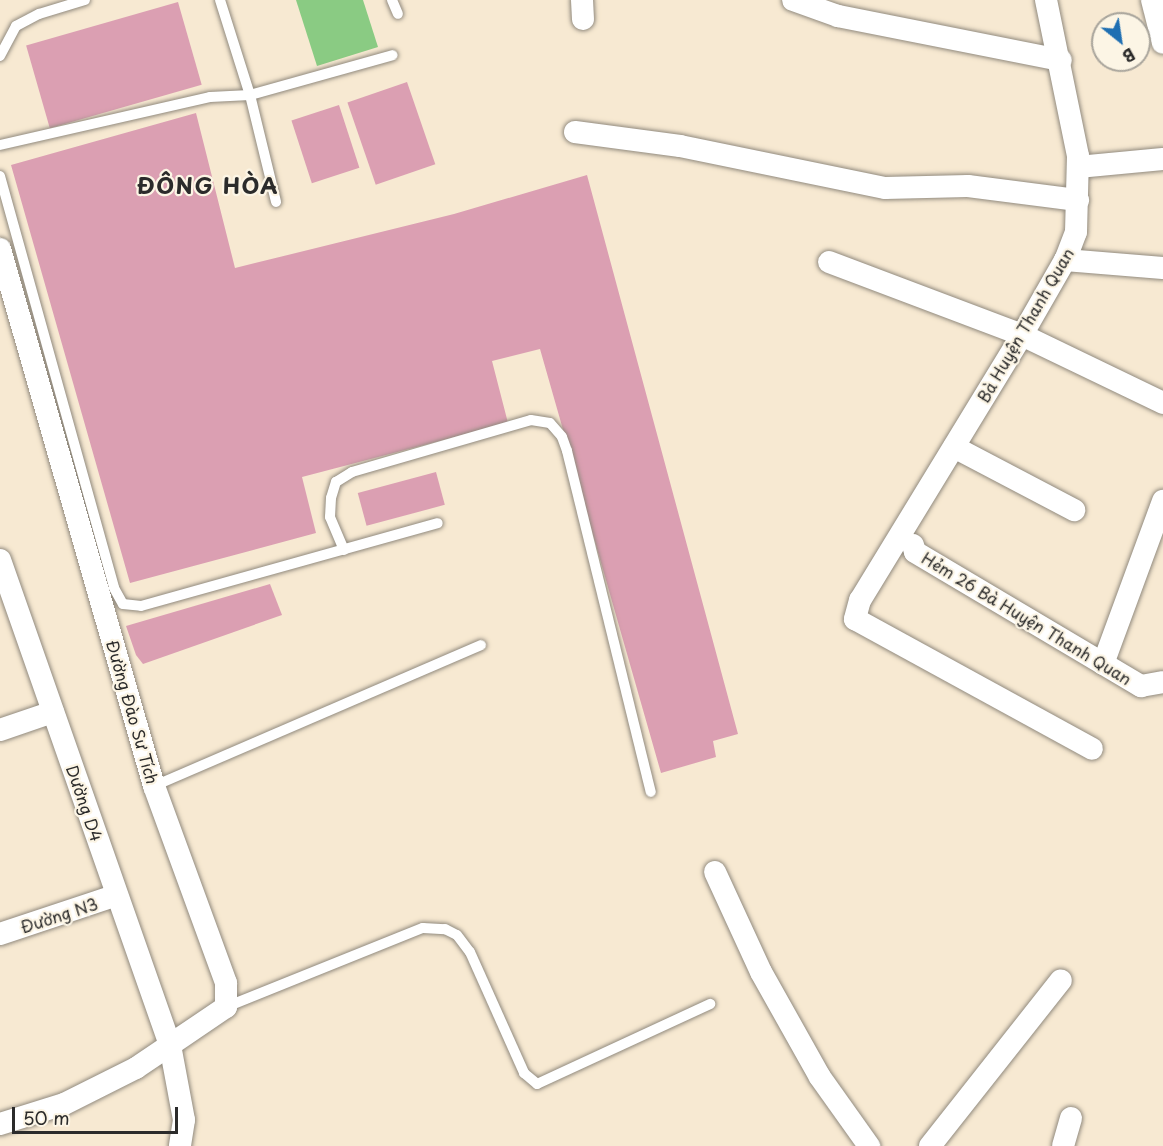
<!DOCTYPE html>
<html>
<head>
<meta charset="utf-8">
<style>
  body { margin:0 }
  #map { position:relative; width:1163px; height:1146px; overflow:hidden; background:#f7e9d2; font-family:"Playpen Sans",sans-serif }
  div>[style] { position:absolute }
  .green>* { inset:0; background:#8acb83 }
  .building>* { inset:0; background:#db9fb2; transform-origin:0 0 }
  .roads { filter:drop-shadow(0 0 2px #918a7e) drop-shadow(0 0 2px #918a7e) }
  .service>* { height:10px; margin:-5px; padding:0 5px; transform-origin:5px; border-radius:5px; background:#fff }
  .minor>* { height:22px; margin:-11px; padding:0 11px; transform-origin:11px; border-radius:11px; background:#fff }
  span { translate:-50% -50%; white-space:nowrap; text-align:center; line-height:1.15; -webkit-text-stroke:4.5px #fcf5e5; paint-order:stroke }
  .street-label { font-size:16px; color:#2b2b2b }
  .district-label { font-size:22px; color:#2b2b2b; font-weight:700; letter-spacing:1.5px }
  .north { position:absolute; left:1091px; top:12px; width:60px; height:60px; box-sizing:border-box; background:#fcf5e5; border:2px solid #a8a49b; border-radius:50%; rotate:150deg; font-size:16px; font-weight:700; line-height:24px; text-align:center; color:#2b2b2b }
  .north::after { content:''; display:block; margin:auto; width:21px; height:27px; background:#1f6fb2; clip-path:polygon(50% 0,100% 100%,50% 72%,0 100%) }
  .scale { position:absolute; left:12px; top:1107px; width:166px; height:27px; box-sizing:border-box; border:3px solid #2b2b2b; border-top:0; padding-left:8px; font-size:18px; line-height:21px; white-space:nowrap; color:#2b2b2b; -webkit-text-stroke:4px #fcf5e5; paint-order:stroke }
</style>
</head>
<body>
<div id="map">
  <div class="green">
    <i style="clip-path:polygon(296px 0,363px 0,378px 47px,317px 66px)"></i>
  </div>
  <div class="building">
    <i style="left:178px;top:2px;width:86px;height:158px;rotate:74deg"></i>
    <i style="left:407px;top:82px;width:87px;height:63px;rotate:71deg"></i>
    <i style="left:339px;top:105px;width:66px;height:50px;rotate:72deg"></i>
    <i style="clip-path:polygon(196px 113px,235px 268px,454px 214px,587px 175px,738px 734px,713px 741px,716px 757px,661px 773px,540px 349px,492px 361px,508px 423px,302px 477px,316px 533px,130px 583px,11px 165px)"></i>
    <i style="left:436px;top:472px;width:34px;height:81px;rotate:75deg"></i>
    <i style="clip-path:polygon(270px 584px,282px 615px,143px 664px,136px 655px,126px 626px)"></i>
  </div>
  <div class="roads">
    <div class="service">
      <i style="left:220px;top:0;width:100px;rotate:72.5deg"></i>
      <i style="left:250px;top:95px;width:110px;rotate:76.3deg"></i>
      <i style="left:392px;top:0;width:15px;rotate:67deg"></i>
      <i style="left:0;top:56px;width:34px;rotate:-62deg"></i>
      <i style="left:16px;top:26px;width:26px;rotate:-28deg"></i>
      <i style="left:39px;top:14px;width:48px;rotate:-16.9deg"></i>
      <i style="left:0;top:145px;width:215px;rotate:-12.9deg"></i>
      <i style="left:210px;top:97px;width:40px;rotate:-2.9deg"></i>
      <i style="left:250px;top:95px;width:148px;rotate:-15.6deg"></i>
      <i style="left:0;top:176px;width:427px;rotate:74.5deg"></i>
      <i style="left:114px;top:588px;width:18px;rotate:61deg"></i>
      <i style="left:123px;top:604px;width:18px;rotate:6deg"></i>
      <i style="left:141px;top:606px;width:308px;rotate:-15.6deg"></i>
      <i style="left:344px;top:550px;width:36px;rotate:-113deg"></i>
      <i style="left:330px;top:517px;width:19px;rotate:-87deg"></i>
      <i style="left:331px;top:498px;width:17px;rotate:-73deg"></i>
      <i style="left:336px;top:482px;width:19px;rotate:-32deg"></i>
      <i style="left:352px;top:472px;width:186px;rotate:-16.2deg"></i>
      <i style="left:531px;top:420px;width:19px;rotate:9deg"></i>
      <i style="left:550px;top:423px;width:18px;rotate:49deg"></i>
      <i style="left:562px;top:437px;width:15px;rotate:70deg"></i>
      <i style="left:567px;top:451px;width:351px;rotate:76.2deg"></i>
      <i style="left:154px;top:786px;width:356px;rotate:-23.3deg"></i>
      <i style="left:226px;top:1007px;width:212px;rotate:-21.9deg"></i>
      <i style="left:423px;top:928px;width:22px;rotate:3deg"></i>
      <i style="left:445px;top:929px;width:13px;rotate:27deg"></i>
      <i style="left:457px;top:935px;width:21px;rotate:53deg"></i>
      <i style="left:470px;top:952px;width:133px;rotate:65.9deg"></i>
      <i style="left:524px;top:1073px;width:17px;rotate:40deg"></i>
      <i style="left:537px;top:1084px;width:191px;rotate:-24.8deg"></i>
    </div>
    <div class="minor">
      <i style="left:582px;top:0;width:19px;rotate:87deg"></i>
      <i style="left:793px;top:0;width:48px;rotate:19.6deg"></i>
      <i style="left:838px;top:16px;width:227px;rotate:11.2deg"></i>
      <i style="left:1046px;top:0;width:159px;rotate:78.4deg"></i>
      <i style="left:1078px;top:156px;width:76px;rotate:91.5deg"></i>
      <i style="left:1076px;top:232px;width:30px;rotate:111deg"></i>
      <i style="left:1065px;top:260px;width:86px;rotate:119.8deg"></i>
      <i style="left:1022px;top:335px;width:311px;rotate:121.4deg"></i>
      <i style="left:860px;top:600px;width:20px;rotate:105deg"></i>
      <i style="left:855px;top:619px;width:270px;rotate:28.7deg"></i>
      <i style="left:1152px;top:0;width:44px;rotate:75.7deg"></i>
      <i style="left:575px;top:132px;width:106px;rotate:7.6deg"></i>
      <i style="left:680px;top:146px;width:209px;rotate:11.6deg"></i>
      <i style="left:885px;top:188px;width:83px;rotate:-1.4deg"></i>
      <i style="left:968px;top:186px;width:111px;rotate:7.3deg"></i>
      <i style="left:1078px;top:167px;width:85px;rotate:-5.4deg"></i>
      <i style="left:0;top:249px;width:559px;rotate:74deg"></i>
      <i style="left:154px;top:786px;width:210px;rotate:69.9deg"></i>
      <i style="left:226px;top:983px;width:24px;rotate:90deg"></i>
      <i style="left:226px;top:1007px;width:68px;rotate:145.8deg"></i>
      <i style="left:170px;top:1045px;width:76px;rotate:79.4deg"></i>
      <i style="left:184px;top:1120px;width:26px;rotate:99deg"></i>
      <i style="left:1065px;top:260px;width:98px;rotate:4.7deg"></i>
      <i style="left:829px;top:262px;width:206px;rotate:20.7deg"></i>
      <i style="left:1022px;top:335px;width:157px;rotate:25.7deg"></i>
      <i style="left:954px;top:447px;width:136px;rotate:27.7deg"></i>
      <i style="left:913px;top:545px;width:7px;rotate:74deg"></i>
      <i style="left:915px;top:552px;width:263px;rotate:30.7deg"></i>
      <i style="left:1141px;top:686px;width:22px;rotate:-10deg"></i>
      <i style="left:0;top:560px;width:514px;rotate:70.68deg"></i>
      <i style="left:170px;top:1045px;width:41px;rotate:145.9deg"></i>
      <i style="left:136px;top:1068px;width:80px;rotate:153.4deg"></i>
      <i style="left:64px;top:1104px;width:67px;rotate:162.6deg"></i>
      <i style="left:1103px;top:664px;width:174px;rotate:-69.8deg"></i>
      <i style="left:0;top:730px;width:56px;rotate:-18.8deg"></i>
      <i style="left:715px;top:872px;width:110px;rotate:65.3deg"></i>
      <i style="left:761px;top:972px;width:120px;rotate:60.7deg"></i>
      <i style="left:820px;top:1077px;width:85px;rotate:54.6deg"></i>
      <i style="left:0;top:934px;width:123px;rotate:-18.4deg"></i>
      <i style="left:930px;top:1146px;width:211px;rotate:-51.7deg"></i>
      <i style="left:1063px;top:1146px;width:29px;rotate:-74deg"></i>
    </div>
  </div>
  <div class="street-label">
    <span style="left:1025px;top:325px;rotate:-60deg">Bà Huyện Thanh Quan</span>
    <span style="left:1027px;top:618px;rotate:31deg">Hẻm 26 Bà Huyện Thanh Quan</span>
    <span style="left:133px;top:712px;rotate:74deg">Đường Đào Sư Tích</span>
    <span style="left:85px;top:803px;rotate:71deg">Dường D4</span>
    <span style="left:59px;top:915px;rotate:-18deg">Đường N3</span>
  </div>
  <div class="district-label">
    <span style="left:208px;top:185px">ĐÔNG HÒA</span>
  </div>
  <div class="north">B</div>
  <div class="scale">50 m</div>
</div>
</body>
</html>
